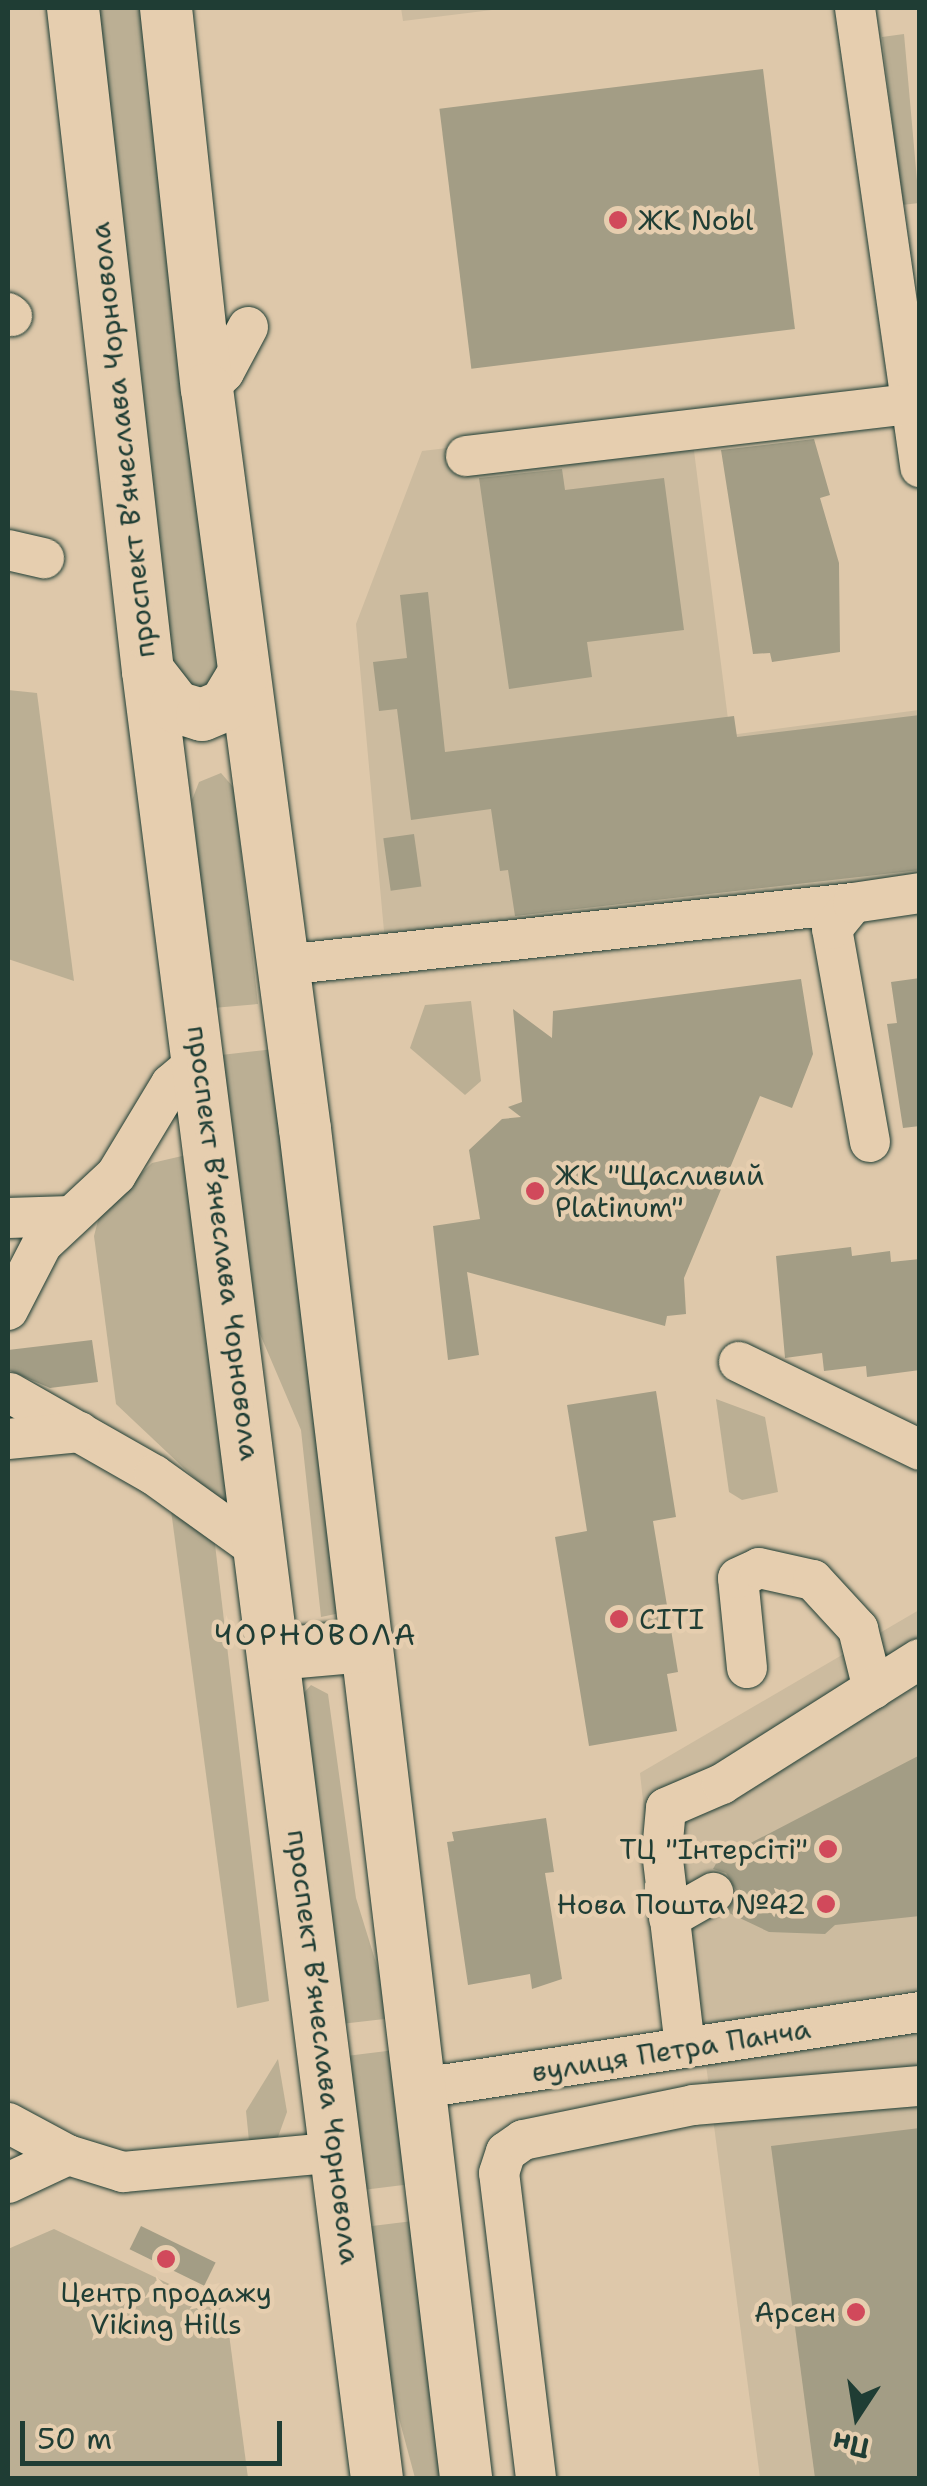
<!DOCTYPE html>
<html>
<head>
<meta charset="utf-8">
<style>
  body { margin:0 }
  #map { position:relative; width:927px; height:2486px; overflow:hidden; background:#dec8aa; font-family:"Shantell Sans",sans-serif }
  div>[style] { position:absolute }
  .built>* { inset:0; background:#ccbb9f }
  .green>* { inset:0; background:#bbaf94; transform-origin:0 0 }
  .building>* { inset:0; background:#a39d85; transform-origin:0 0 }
  .roads { filter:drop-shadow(0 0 2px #1f3d34) drop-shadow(0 0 2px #1f3d34) }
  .minor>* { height:40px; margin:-20px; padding:0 20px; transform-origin:20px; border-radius:20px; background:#e6ceaf }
  .major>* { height:52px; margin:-26px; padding:0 26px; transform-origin:26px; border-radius:26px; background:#e6ceaf }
  .dots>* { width:28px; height:28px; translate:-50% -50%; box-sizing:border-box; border:5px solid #e6ceaf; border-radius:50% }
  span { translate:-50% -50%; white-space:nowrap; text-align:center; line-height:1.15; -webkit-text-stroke:9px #e6ceaf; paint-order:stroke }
  .poi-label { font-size:28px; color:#1f3d34 }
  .left { translate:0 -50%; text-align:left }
  .right { translate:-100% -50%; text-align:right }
  .street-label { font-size:28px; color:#1f3d34 }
  .neighbourhood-label { font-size:30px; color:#1f3d34; letter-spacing:2.5px }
  .frame { position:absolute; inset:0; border:10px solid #1f3d34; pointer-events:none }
  .north { position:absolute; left:807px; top:2366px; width:100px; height:100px; -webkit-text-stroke:8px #e6ceaf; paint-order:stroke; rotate:192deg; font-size:28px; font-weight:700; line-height:40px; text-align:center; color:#1f3d34 }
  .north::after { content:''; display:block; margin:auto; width:35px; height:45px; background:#1f3d34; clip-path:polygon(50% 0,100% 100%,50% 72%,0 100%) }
  .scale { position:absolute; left:20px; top:2421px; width:262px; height:45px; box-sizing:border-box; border:5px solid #1f3d34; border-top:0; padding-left:12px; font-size:30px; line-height:35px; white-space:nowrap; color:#1f3d34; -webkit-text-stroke:8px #e6ceaf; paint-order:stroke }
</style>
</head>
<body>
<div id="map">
  <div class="built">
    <i style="clip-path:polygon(401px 8px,508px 8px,403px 21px)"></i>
    <i style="clip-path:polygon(690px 419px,730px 735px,919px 710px,919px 877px,385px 942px,356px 624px,422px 451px)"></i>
    <i style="clip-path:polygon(919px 1610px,919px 1989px,668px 2030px,640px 1773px)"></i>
    <i style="clip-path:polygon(919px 2024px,919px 2478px,760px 2478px,705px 2057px)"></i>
  </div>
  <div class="green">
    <i style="clip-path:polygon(92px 8px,142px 8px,223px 680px,213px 695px,173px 686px)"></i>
    <i style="clip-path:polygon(904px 34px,919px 203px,902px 205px,882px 37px)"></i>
    <i style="clip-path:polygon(8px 690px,37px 693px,74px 981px,8px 959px)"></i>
    <i style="clip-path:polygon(221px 773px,234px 788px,258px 1004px,213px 1008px,192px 800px,199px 782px)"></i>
    <i style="clip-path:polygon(471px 1001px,481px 1081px,465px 1095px,410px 1048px,425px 1005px)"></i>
    <i style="clip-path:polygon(275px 1049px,345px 1612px,321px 1617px,301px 1430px,254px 1320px,221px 1055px)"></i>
    <i style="clip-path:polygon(195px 1153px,240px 1521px,116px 1404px,94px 1236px,100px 1213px,152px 1163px)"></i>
    <i style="clip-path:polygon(716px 1399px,765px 1417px,778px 1492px,742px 1500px,729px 1492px)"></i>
    <i style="clip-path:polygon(169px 1495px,214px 1536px,269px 2001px,237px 2008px)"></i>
    <i style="clip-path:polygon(311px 1685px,328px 1694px,356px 1898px,393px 2018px,341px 2024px,301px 1696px)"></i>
    <i style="left:395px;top:2050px;width:135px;height:49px;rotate:83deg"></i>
    <i style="clip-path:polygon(278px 2059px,287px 2112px,278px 2137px,250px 2151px,246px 2111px)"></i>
    <i style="clip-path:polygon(413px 2221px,441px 2478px,415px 2478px,378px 2340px,364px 2227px)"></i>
    <i style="clip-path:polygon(54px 2229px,226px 2311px,248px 2478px,8px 2478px,8px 2249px)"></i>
  </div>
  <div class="building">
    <i style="left:763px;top:69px;width:262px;height:326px;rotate:83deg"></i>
    <i style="clip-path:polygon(814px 439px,830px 495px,820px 498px,839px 563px,840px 652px,772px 662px,770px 653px,753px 654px,721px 450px)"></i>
    <i style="clip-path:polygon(562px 469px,565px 490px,664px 478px,684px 630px,587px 642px,592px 677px,509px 689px,479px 478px)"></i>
    <i style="clip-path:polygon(428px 592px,445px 752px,734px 716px,737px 737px,920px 715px,920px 870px,515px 916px,508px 870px,500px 871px,491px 809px,411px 820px,397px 709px,379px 711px,373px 662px,407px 658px,400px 595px)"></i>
    <i style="left:414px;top:834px;width:53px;height:31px;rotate:82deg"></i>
    <i style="clip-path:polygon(920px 978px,920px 1126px,903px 1128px,887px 1024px,897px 1023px,891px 982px)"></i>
    <i style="clip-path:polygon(801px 979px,813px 1054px,792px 1108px,760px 1096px,684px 1278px,686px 1314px,667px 1316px,665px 1326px,467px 1272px,479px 1355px,448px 1360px,433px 1226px,480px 1219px,469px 1150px,502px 1119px,521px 1117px,508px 1107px,522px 1102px,513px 1009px,552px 1038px,553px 1011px)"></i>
    <i style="clip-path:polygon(851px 1247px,852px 1256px,890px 1251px,891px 1262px,920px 1259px,920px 1370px,867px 1377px,866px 1366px,824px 1371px,822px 1353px,785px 1358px,776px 1256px)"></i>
    <i style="clip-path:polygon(92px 1340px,98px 1382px,50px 1388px,8px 1370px,8px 1350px)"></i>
    <i style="clip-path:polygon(656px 1391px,676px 1517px,653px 1521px,678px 1672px,667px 1674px,677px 1731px,589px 1746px,555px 1537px,587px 1531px,567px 1405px)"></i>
    <i style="clip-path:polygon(920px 1755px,920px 1916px,835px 1925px,825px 1934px,769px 1932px,727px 1912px,737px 1892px,726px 1873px,713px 1869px,718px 1860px)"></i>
    <i style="clip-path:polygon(546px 1818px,554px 1872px,545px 1873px,562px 1979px,532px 1989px,530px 1974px,468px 1985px,447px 1842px,454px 1841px,452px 1832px)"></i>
    <i style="clip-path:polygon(920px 2128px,920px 2478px,815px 2478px,771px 2146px)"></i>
    <i style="left:141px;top:2226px;width:83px;height:26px;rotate:26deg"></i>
  </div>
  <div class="roads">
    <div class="minor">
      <i style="left:855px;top:8px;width:464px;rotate:81.9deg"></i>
      <i style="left:8px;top:313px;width:5px;rotate:37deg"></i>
      <i style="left:207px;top:389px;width:24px;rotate:-45deg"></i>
      <i style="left:224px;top:372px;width:51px;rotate:-61.9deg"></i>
      <i style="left:466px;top:456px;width:447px;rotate:-6.7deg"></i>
      <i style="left:8px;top:550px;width:37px;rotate:13deg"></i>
      <i style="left:284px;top:965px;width:572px;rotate:-6.22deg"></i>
      <i style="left:870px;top:1142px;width:216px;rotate:-100.1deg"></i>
      <i style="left:832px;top:929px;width:33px;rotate:-51deg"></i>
      <i style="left:853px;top:903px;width:68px;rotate:-8.5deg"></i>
      <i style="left:8px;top:1218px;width:63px;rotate:-1.8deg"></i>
      <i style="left:8px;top:1310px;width:74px;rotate:-62.7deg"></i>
      <i style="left:42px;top:1244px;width:101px;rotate:-43deg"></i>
      <i style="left:116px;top:1175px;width:106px;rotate:-58.9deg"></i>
      <i style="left:171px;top:1084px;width:39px;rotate:-40deg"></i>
      <i style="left:739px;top:1362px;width:201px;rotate:25.9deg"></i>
      <i style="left:10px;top:1393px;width:166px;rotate:29.7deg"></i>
      <i style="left:154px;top:1475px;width:134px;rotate:35.6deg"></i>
      <i style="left:8px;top:1439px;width:72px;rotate:-5.6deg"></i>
      <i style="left:747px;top:1668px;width:90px;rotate:-95.7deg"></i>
      <i style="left:738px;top:1578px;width:23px;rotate:-25deg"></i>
      <i style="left:759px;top:1568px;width:55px;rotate:12.5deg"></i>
      <i style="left:813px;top:1580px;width:67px;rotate:47.4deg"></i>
      <i style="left:858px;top:1629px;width:62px;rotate:76deg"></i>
      <i style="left:669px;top:1918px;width:51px;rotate:-29.6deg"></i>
      <i style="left:685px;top:2047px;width:196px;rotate:-96.7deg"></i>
      <i style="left:662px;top:1852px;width:44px;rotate:-84.8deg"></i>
      <i style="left:666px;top:1808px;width:61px;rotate:-23.2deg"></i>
      <i style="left:722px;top:1784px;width:234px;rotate:-32.3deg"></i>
      <i style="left:422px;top:2088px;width:504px;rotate:-8.68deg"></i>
      <i style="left:8px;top:2123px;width:68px;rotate:28.1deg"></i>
      <i style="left:68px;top:2155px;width:58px;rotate:17.2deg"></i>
      <i style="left:123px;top:2172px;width:216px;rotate:-5.3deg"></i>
      <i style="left:8px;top:2183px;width:66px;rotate:-25deg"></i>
      <i style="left:536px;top:2478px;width:307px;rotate:-96.9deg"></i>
      <i style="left:499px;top:2173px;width:22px;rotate:-72deg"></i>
      <i style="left:506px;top:2152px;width:21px;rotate:-35deg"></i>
      <i style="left:523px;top:2140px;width:174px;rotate:-11.6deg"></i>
      <i style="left:693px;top:2105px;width:228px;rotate:-4.8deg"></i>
    </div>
    <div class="major">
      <i style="left:73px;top:8px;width:667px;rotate:83.55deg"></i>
      <i style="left:148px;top:671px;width:1821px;rotate:82.78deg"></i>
      <i style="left:166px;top:8px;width:383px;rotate:83.9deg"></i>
      <i style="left:207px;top:389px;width:746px;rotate:82.46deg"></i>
      <i style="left:305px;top:1129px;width:1359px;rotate:83.19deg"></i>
      <i style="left:148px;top:671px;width:46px;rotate:52.1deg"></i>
      <i style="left:176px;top:707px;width:27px;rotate:17deg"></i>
      <i style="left:202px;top:715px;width:25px;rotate:-23deg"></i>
      <i style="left:225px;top:705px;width:33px;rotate:-59deg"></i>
      <i style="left:275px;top:1654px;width:92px;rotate:-5deg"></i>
    </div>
  </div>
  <div class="dots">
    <i style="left:618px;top:220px;background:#d1495b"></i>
    <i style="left:535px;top:1191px;background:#d1495b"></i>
    <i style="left:619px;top:1619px;background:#d1495b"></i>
    <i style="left:828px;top:1849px;background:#d1495b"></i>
    <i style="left:826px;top:1904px;background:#d1495b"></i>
    <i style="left:166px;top:2259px;background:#d1495b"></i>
    <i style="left:856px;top:2312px;background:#d1495b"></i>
  </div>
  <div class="poi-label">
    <span class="left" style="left:638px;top:220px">ЖК Nobl</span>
    <span class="left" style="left:555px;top:1191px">ЖК "Щасливий<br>Platinum"</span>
    <span class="left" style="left:639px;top:1619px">CITI</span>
    <span class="right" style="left:808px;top:1849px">ТЦ "Інтерсіті"</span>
    <span class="right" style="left:806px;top:1904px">Нова Пошта №42</span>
    <span style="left:166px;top:2308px">Центр продажу<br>Viking Hills</span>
    <span class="right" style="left:836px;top:2312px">Арсен</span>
  </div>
  <div class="street-label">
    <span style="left:122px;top:440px;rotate:-96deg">проспект Вʼячеслава Чорновола</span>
    <span style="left:224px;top:1243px;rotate:83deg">проспект Вʼячеслава Чорновола</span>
    <span style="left:324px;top:2047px;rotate:83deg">проспект Вʼячеслава Чорновола</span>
    <span style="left:671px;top:2050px;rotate:-9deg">вулиця Петра Панча</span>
  </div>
  <div class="neighbourhood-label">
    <span style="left:316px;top:1635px">ЧОРНОВОЛА</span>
  </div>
  <div class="frame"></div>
  <div class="north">Пн</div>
  <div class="scale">50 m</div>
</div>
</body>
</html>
